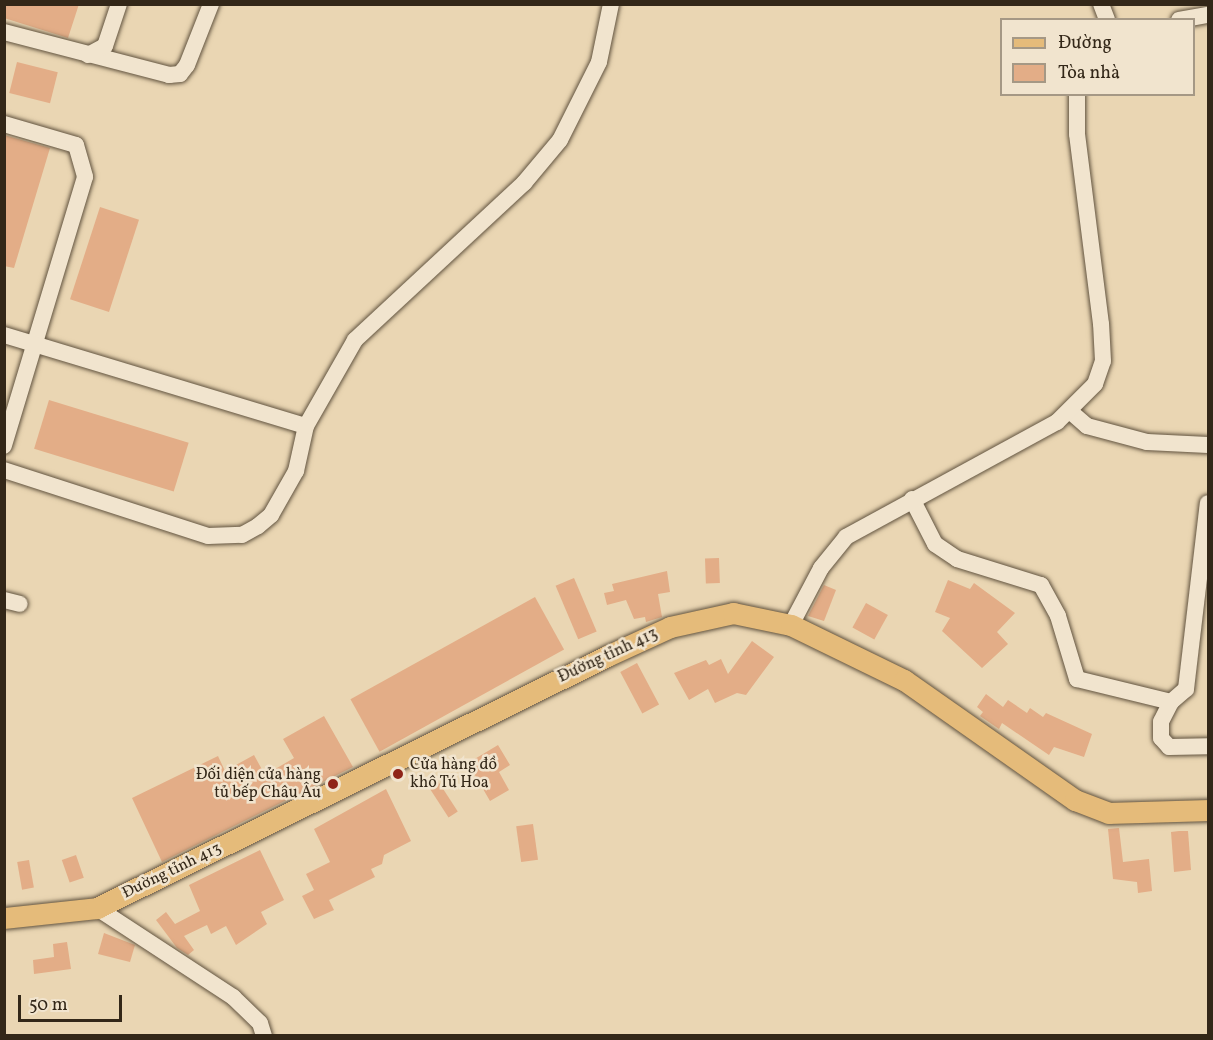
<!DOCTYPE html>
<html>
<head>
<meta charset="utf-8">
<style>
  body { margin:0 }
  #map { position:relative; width:1213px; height:1040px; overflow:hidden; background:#ead6b3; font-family:Vollkorn,serif }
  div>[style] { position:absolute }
  .building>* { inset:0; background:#e3ad87; transform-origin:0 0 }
  .roads { filter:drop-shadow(0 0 2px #61533f) drop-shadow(0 0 2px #61533f) }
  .minor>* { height:16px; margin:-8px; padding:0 8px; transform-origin:8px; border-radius:8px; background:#f1e4ce }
  .major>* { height:21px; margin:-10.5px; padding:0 10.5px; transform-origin:10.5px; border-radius:10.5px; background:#e5bb7a }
  .dots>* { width:16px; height:16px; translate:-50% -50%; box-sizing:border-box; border:3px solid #f1e4ce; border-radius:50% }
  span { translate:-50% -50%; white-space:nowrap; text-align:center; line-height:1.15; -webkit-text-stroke:5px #f1e4ce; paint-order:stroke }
  .street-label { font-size:16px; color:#332718 }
  .poi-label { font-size:16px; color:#332718 }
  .left { translate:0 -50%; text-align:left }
  .right { translate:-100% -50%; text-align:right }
  .frame { position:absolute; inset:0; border:6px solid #332718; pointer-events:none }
  .legend { position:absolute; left:1000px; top:18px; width:195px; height:78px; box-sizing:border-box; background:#f1e4ce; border:2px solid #a59885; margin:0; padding:8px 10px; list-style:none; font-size:18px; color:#332718 }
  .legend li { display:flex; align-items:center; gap:12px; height:30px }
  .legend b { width:30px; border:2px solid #a59885 }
  .scale { position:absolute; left:18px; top:995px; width:104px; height:27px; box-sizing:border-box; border:3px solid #332718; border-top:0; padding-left:8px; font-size:18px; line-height:21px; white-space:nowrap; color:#332718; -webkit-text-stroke:4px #f1e4ce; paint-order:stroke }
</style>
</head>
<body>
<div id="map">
  <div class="building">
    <i style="clip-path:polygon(4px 4px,79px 4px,68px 38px,4px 18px)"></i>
    <i style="left:17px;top:62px;width:42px;height:32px;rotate:14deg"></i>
    <i style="clip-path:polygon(4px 135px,50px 148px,14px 268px,4px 266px)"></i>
    <i style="left:100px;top:207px;width:41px;height:97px;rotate:18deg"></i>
    <i style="left:49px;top:400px;width:146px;height:51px;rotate:17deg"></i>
    <i style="left:719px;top:558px;width:25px;height:14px;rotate:88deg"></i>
    <i style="clip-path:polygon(667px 571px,670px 592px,658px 594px,662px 617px,646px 622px,645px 617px,634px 619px,626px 600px,607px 605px,604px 593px,614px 591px,612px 584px)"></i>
    <i style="left:574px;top:578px;width:58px;height:20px;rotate:67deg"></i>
    <i style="clip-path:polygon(948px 580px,970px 589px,974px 583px,1015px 613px,997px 632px,1008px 644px,982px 668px,942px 631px,950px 618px,935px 612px)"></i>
    <i style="clip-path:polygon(824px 585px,836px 590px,824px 621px,808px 616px)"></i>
    <i style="left:535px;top:597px;width:60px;height:211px;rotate:61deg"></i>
    <i style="left:866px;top:603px;width:25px;height:28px;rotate:29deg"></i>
    <i style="clip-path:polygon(752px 641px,774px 657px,746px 695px,737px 693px,715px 703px,708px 689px,689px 700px,674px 673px,706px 660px,709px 665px,721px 659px,728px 674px)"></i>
    <i style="left:637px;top:663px;width:47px;height:19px;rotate:62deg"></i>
    <i style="clip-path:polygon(986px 694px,1003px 707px,1008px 700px,1027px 713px,1030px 708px,1043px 717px,1046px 713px,1092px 734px,1084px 757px,1054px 747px,1049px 755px,1002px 723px,999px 729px,980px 716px,983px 712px,977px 707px)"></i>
    <i style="clip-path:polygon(324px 716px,353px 767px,162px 862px,132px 798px,218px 756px,225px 771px,254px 755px,265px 775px,294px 758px,283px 739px)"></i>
    <i style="clip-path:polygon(498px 745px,510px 765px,499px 772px,509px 790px,490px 801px,468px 763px)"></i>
    <i style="left:436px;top:778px;width:40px;height:11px;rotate:57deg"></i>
    <i style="clip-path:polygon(386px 789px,411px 841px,384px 855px,382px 864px,371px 869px,375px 877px,329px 900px,334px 910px,314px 919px,302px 896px,314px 890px,306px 874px,330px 862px,314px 829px)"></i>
    <i style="left:533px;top:824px;width:36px;height:17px;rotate:82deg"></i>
    <i style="clip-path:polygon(1119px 828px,1123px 862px,1149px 859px,1152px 891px,1138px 893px,1137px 882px,1113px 879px,1108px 829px)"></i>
    <i style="clip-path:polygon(1179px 831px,1188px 831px,1191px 870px,1174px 872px,1171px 832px)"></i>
    <i style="clip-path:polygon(260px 850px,284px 900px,261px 912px,267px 924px,236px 945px,226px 926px,211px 934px,207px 925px,184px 936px,194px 950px,188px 955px,177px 948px,156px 920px,166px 912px,175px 924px,200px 911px,189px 885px)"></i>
    <i style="left:76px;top:855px;width:24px;height:15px;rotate:71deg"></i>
    <i style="left:29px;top:860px;width:28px;height:12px;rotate:80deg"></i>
    <i style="clip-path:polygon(104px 933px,135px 945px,130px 962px,98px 954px)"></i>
    <i style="clip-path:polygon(67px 942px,71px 969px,34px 974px,33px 960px,54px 957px,53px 944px)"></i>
  </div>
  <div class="roads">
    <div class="minor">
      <i style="left:1101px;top:4px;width:17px;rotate:69deg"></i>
      <i style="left:1179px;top:20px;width:29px;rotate:-10deg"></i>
      <i style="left:4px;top:32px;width:171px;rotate:14.6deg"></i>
      <i style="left:169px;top:75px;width:11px;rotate:-5deg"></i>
      <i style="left:180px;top:74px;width:11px;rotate:-52deg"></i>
      <i style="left:187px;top:65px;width:66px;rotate:-68.5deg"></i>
      <i style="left:88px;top:55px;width:19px;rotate:-28deg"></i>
      <i style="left:105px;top:46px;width:44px;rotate:-71.6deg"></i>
      <i style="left:4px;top:124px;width:75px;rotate:16.3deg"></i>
      <i style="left:76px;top:145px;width:33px;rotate:74deg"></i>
      <i style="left:85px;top:177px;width:281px;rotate:106.8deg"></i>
      <i style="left:4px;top:335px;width:315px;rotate:16.8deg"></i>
      <i style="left:1072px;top:413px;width:20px;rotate:41deg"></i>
      <i style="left:1087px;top:426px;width:62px;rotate:14.9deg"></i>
      <i style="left:1147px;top:442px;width:61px;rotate:2.8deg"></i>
      <i style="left:4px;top:470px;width:214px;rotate:17.9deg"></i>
      <i style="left:208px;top:536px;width:34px;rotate:-2deg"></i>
      <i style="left:242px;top:535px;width:18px;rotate:-29deg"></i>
      <i style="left:258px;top:526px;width:17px;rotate:-40deg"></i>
      <i style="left:271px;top:515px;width:51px;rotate:-60.4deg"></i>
      <i style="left:296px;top:471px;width:46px;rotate:-77.5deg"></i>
      <i style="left:306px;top:426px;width:99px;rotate:-60.3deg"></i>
      <i style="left:355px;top:340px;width:231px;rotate:-42.9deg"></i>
      <i style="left:524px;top:183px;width:56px;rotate:-50.1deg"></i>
      <i style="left:560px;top:140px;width:87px;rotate:-63.4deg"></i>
      <i style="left:599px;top:62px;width:59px;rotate:-78.3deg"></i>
      <i style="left:912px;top:499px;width:51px;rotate:62.9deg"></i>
      <i style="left:935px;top:544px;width:27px;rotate:34deg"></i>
      <i style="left:957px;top:559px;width:88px;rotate:17.2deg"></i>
      <i style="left:1041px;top:585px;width:35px;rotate:61deg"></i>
      <i style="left:1058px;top:616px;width:66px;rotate:73.2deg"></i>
      <i style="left:1077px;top:679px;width:97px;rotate:13.7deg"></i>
      <i style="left:1171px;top:702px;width:22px;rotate:117deg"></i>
      <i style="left:1161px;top:722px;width:16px;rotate:90deg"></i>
      <i style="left:1161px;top:738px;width:12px;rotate:48deg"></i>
      <i style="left:1169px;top:747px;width:39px;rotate:-1deg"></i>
      <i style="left:4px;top:600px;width:16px;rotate:14deg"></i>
      <i style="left:791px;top:625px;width:64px;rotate:-62.2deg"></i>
      <i style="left:821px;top:568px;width:40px;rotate:-51deg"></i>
      <i style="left:846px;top:537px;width:240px;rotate:-28.6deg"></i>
      <i style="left:1057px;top:422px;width:54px;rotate:-45deg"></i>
      <i style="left:1095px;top:384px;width:24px;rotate:-71deg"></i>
      <i style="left:1103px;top:361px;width:37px;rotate:-93deg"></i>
      <i style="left:1101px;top:324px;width:192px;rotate:-97.2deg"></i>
      <i style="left:1077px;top:134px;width:40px;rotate:-90deg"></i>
      <i style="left:1171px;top:702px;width:20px;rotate:-41deg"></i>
      <i style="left:1186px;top:689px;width:187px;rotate:-83.3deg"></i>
      <i style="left:97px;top:908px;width:163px;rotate:33.2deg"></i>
      <i style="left:233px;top:997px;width:37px;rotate:44deg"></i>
      <i style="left:260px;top:1023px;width:14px;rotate:73deg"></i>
    </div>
    <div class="major">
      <i style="left:4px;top:918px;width:94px;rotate:-6.1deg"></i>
      <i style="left:97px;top:908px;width:569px;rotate:-26.29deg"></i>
      <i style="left:607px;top:656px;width:69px;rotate:-24.7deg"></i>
      <i style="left:670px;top:627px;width:65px;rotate:-12.5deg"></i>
      <i style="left:733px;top:613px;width:59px;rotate:11.7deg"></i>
      <i style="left:791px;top:625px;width:126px;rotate:26deg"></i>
      <i style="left:904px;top:680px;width:209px;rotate:35.1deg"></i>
      <i style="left:1075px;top:800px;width:36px;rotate:21deg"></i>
      <i style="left:1109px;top:813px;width:99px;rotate:-1.7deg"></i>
    </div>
  </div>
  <div class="dots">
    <i style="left:398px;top:774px;background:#8f2418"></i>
    <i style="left:333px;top:784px;background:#8f2418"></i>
  </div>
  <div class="street-label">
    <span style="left:608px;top:656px;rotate:-25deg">Đường tỉnh 413</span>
    <span style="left:172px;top:871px;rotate:-26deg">Đường tỉnh 413</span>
  </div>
  <div class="poi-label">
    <span class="left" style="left:410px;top:774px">Cửa hàng đồ<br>khô Tú Hoa</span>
    <span class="right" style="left:321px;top:784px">Đối diện cửa hàng<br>tủ bếp Châu Âu</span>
  </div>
  <div class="frame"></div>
  <ul class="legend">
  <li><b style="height:8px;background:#e5bb7a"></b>Đường</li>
  <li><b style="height:16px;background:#e3ad87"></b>Tòa nhà</li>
  </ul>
  <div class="scale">50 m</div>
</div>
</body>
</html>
